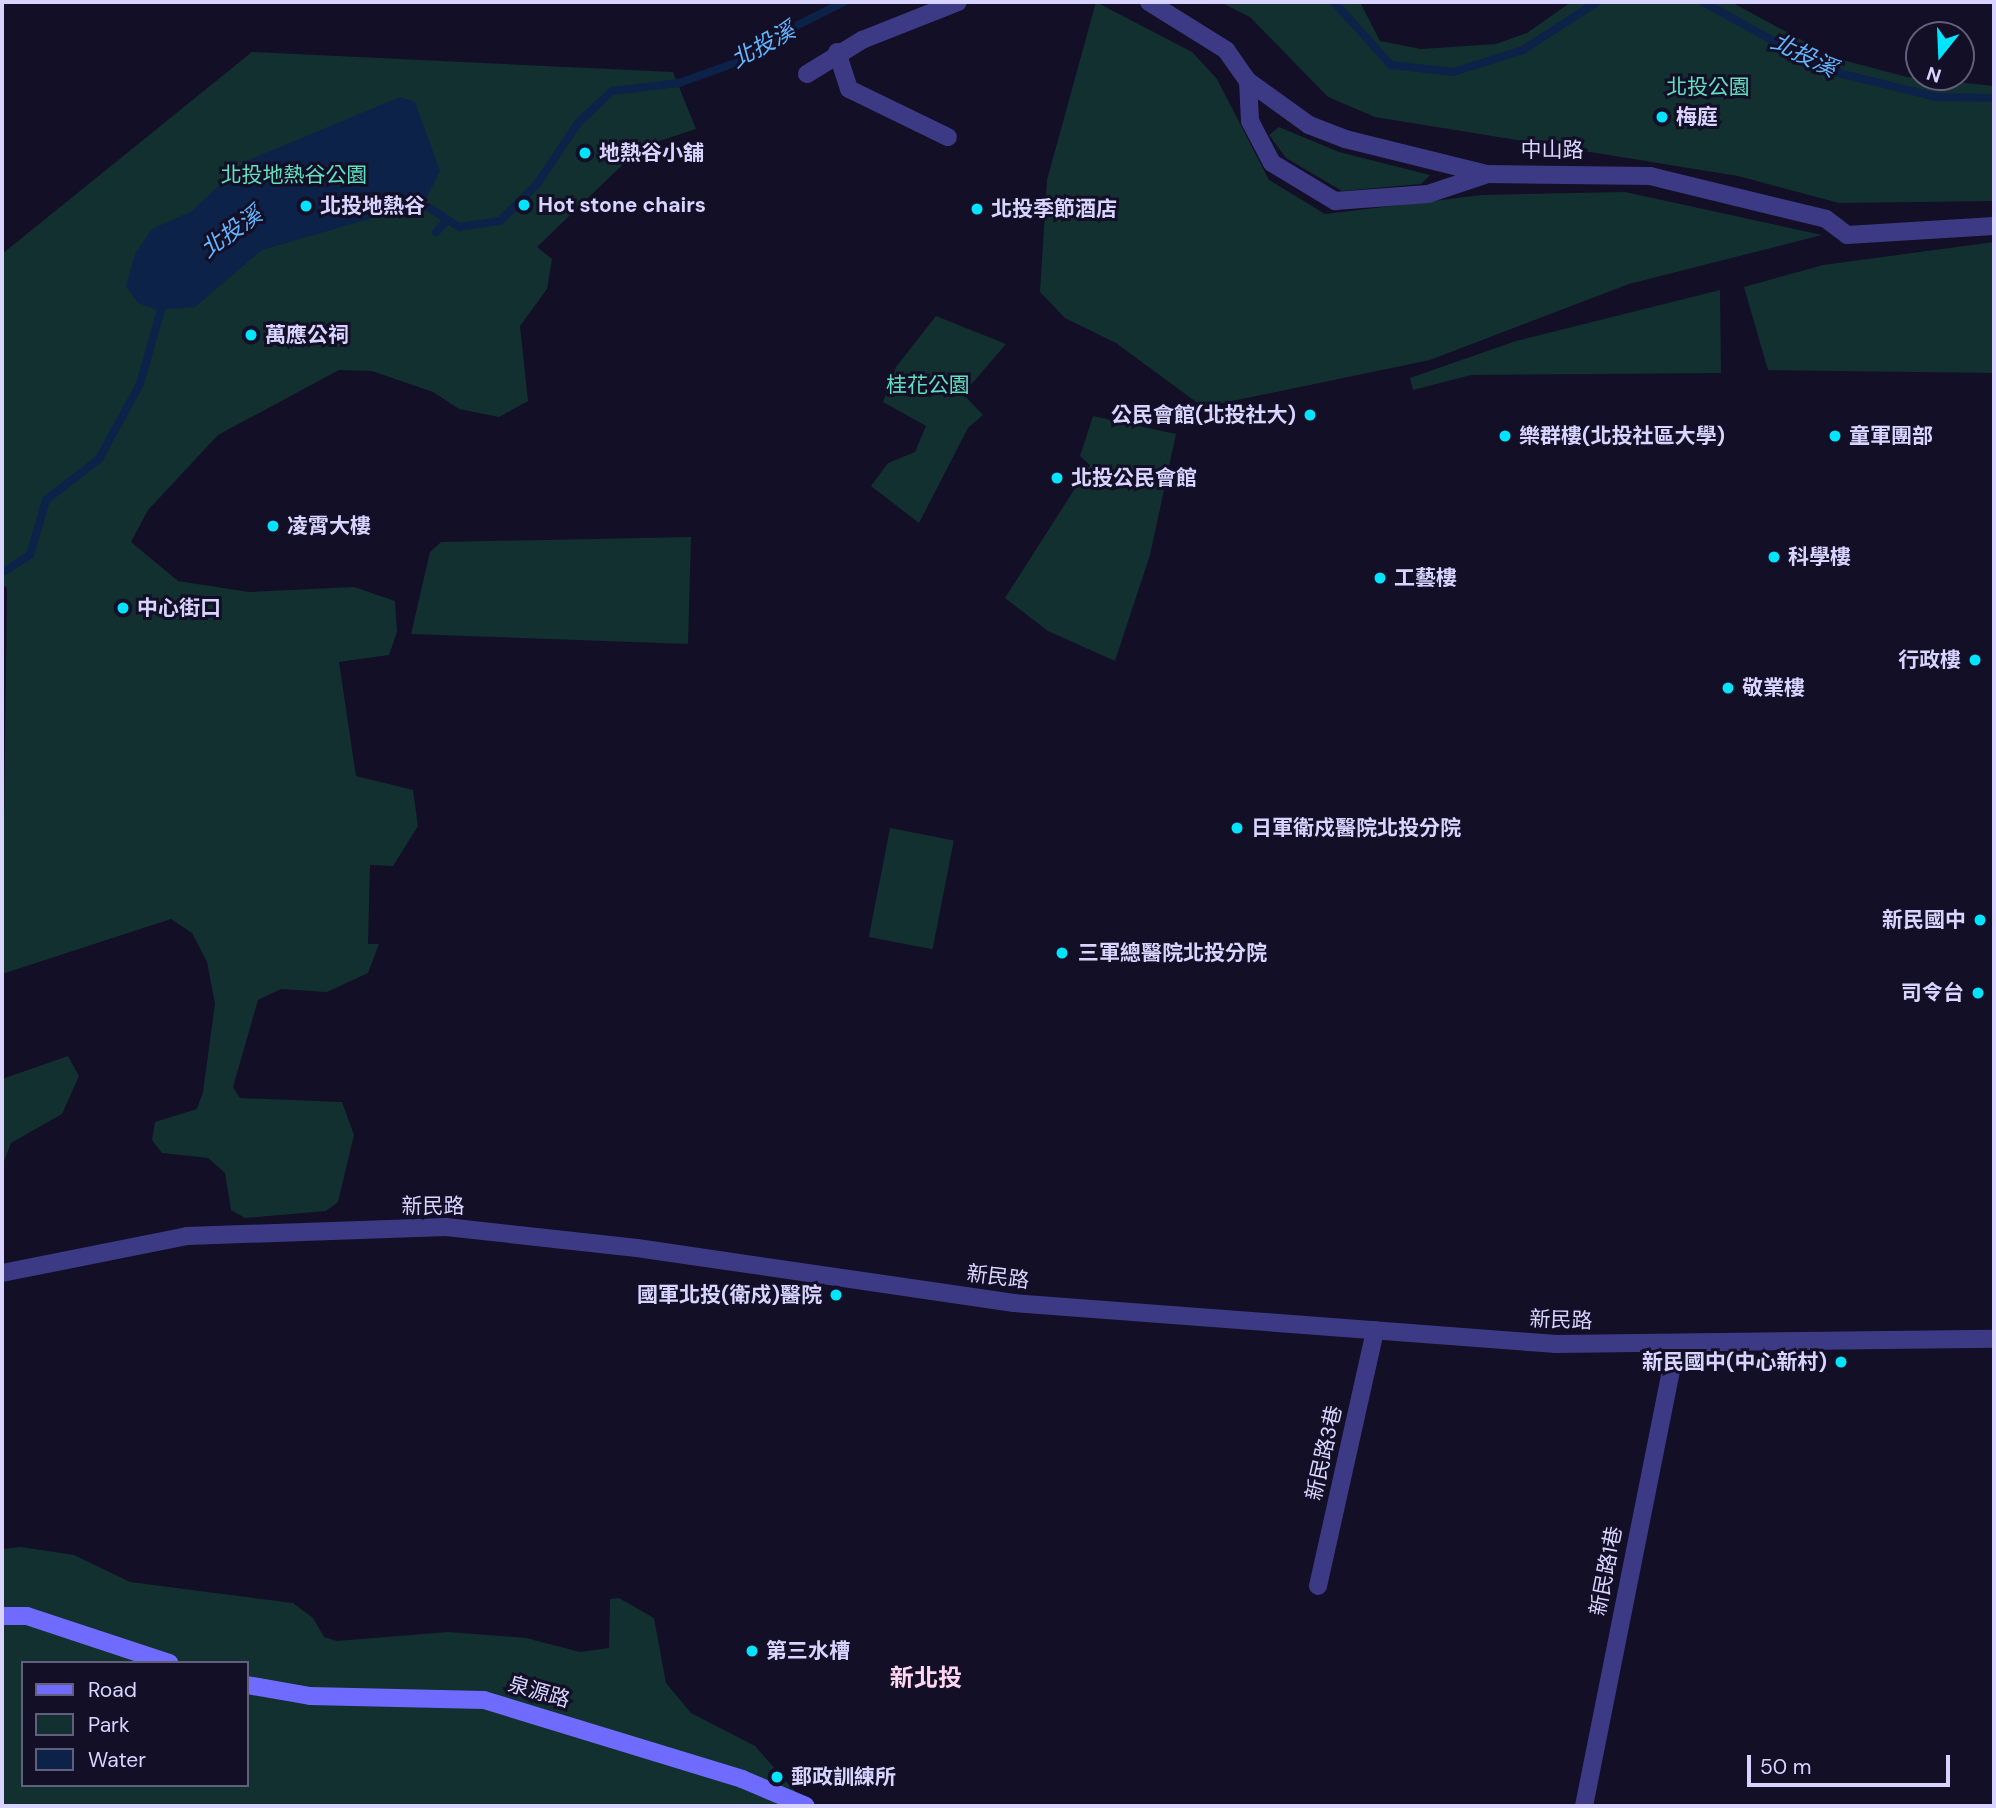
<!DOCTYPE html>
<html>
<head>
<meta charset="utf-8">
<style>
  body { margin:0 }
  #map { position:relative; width:1996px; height:1808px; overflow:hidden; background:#130f26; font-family:"DM Sans","Noto Sans TC",sans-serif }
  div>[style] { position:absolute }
  .green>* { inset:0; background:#12302f; transform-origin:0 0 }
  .water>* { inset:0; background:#0c2248 }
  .stream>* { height:8px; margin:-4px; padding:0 4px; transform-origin:4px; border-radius:4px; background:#0c2248 }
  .street>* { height:18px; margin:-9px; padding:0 9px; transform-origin:9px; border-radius:9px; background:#3d3a85 }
  .secondary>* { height:18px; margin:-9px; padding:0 9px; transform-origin:9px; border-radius:9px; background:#6f6bff }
  .dots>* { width:19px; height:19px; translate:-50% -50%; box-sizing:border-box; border:4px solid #130f26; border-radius:50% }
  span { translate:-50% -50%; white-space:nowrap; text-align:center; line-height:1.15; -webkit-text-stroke:6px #130f26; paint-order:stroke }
  .park-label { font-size:21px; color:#5fe0c0 }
  .poi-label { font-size:21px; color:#d9d4ff; font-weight:700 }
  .left { translate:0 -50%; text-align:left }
  .right { translate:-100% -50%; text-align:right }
  .street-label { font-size:21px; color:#d9d4ff }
  .water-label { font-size:23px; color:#62b6ff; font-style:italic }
  .quarter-label { font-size:24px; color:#ffd6f0; font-weight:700 }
  .frame { position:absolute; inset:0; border:4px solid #d9d4ff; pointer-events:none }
  .legend { position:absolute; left:21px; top:1661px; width:228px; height:126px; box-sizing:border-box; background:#130f26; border:2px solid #625e7d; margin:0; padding:9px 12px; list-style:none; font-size:21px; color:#d9d4ff }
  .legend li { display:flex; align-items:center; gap:14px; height:35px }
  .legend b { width:35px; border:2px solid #625e7d }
  .north { position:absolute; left:1905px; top:21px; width:70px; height:70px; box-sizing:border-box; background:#130f26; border:2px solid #625e7d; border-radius:50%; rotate:198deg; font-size:19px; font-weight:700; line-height:28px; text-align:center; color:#d9d4ff }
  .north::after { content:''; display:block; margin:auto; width:24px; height:32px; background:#00e5ff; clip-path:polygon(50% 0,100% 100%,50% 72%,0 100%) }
  .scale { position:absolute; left:1747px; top:1755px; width:203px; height:32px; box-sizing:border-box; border:4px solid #d9d4ff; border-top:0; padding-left:9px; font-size:21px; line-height:24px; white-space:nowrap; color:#d9d4ff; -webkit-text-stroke:5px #130f26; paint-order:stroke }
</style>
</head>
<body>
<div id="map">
  <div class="green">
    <i style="clip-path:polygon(1096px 2px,1192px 52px,1217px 79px,1269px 180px,1325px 214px,1482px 195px,1625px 192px,1822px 235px,1629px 284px,1430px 360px,1203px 407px,1116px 343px,1065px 318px,1040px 292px,1047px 180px)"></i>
    <i style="clip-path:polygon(1220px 2px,1360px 2px,1380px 41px,1421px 49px,1496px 44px,1527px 33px,1571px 2px,1731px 2px,1835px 58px,1907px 77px,1994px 86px,1994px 201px,1839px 203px,1738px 176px,1375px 117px,1328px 97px,1250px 17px)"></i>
    <i style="clip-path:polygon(252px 52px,673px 72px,696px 129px,641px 147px,537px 247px,552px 259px,547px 289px,520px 326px,528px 401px,499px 417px,459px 409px,433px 392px,372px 371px,339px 370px,218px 435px,148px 510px,131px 542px,178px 581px,249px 592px,354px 587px,395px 601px,397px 632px,389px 655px,339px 662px,356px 776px,413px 790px,418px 826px,393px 866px,370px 865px,368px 944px,379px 944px,368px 973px,327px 992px,281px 989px,258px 1000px,233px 1087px,240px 1098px,342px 1102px,354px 1135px,338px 1202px,326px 1211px,245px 1218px,231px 1210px,225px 1173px,208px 1158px,162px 1153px,152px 1140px,155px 1122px,197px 1109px,203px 1092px,215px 1003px,207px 962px,192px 933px,171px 919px,2px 974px,7px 588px,2px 584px,2px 254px)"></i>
    <i style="clip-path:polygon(1279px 127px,1339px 152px,1430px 175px,1421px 184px,1342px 191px,1286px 158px,1269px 135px)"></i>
    <i style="clip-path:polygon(1994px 242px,1994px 373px,1768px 370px,1744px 287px,1823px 265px)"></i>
    <i style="clip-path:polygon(1720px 290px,1721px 373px,1471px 375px,1413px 390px,1410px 378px,1516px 341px)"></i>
    <i style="clip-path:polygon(936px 316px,1006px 344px,963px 394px,983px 415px,968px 428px,919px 523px,871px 486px,888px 463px,915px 452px,926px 426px,883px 402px,896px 367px)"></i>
    <i style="clip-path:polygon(1093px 416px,1176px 434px,1150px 555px,1115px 661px,1048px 631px,1005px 598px,1090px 465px,1080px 456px)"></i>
    <i style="clip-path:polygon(691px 537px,688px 644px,411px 634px,430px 552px,441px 542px)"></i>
    <i style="left:890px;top:828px;width:65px;height:111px;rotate:11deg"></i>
    <i style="clip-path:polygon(68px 1056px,79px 1076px,62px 1114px,11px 1143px,2px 1167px,2px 1079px)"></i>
    <i style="clip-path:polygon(evenodd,21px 1547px,74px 1555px,130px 1582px,293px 1603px,313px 1618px,324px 1637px,337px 1641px,448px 1632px,526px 1638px,580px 1652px,609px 1648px,610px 1599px,619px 1598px,654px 1618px,666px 1683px,691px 1713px,755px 1746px,808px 1806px,2px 1806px,2px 1549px,21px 1547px,23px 1663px,247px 1663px,247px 1785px,23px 1785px,23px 1663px)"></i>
  </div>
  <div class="water">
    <i style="clip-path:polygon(400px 97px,415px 102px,440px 171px,424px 203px,262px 250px,195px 307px,157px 310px,138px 303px,126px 286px,135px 254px,152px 229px,192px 211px,244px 162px)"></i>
  </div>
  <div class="stream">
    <i style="left:1334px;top:2px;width:85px;rotate:47.9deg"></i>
    <i style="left:1391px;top:65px;width:62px;rotate:6.4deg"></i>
    <i style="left:1453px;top:72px;width:73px;rotate:-17.4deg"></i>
    <i style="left:1523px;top:50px;width:88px;rotate:-33deg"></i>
    <i style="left:1703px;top:2px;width:141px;rotate:28.9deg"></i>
    <i style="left:1826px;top:70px;width:113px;rotate:13.8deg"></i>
    <i style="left:1936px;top:97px;width:58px;rotate:1deg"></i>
    <i style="left:414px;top:198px;width:54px;rotate:32.8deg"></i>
    <i style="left:459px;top:227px;width:41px;rotate:-8.3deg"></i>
    <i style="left:500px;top:221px;width:52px;rotate:-45deg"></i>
    <i style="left:537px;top:184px;width:73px;rotate:-56.1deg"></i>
    <i style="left:578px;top:123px;width:47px;rotate:-43.3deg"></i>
    <i style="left:612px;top:91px;width:67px;rotate:-6.8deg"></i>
    <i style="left:679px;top:83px;width:74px;rotate:-19.7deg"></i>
    <i style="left:749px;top:58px;width:39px;rotate:-38deg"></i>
    <i style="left:780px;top:34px;width:72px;rotate:-26.6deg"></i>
    <i style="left:436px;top:232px;width:16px;rotate:-47deg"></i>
    <i style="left:2px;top:573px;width:33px;rotate:-33deg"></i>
    <i style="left:30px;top:555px;width:57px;rotate:-73.8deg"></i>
    <i style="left:46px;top:500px;width:67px;rotate:-37.7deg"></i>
    <i style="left:99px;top:459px;width:85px;rotate:-61.3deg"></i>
    <i style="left:140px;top:384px;width:85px;rotate:-74.3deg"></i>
  </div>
  <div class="street">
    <i style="left:1149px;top:2px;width:91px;rotate:31.9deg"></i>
    <i style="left:1226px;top:50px;width:38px;rotate:55deg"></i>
    <i style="left:1248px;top:81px;width:75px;rotate:35.8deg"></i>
    <i style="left:1309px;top:125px;width:39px;rotate:21deg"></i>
    <i style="left:1345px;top:139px;width:145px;rotate:13.9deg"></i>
    <i style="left:1486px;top:174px;width:164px;rotate:0.7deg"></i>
    <i style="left:1650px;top:176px;width:181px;rotate:13.7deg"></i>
    <i style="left:1826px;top:219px;width:26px;rotate:37deg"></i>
    <i style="left:1847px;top:235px;width:147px;rotate:-3.5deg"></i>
    <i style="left:837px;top:52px;width:39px;rotate:72deg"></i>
    <i style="left:849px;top:89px;width:110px;rotate:25.9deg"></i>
    <i style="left:807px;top:74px;width:65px;rotate:-31.7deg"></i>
    <i style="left:862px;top:40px;width:103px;rotate:-21.6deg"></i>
    <i style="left:1248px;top:81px;width:40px;rotate:87.1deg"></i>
    <i style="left:1250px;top:121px;width:47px;rotate:62.4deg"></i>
    <i style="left:1272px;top:163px;width:74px;rotate:31.1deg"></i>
    <i style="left:1335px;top:201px;width:93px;rotate:-4.3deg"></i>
    <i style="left:1428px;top:194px;width:60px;rotate:-18.4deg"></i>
    <i style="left:2px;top:1273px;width:189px;rotate:-11.3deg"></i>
    <i style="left:187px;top:1236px;width:259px;rotate:-2deg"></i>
    <i style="left:446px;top:1227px;width:192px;rotate:6.3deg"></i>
    <i style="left:637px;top:1248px;width:381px;rotate:8.3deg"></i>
    <i style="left:1014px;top:1303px;width:544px;rotate:4.33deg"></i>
    <i style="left:1556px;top:1344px;width:438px;rotate:-0.7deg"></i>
    <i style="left:1318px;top:1586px;width:262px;rotate:-77.4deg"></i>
    <i style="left:1584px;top:1806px;width:470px;rotate:-78.7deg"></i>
  </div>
  <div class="secondary">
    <i style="left:2px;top:1616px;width:25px"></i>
    <i style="left:27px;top:1616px;width:150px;rotate:18.3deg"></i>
    <i style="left:247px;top:1685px;width:64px;rotate:9.9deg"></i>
    <i style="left:310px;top:1696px;width:174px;rotate:1.3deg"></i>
    <i style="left:484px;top:1700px;width:270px;rotate:17deg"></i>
    <i style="left:742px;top:1779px;width:69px;rotate:22.9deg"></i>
  </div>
  <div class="dots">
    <i style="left:1662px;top:117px;background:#00e5ff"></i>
    <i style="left:585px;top:153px;background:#00e5ff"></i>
    <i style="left:524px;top:205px;background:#00e5ff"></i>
    <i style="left:306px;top:206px;background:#00e5ff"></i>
    <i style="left:977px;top:209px;background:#00e5ff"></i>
    <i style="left:251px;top:335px;background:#00e5ff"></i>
    <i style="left:1310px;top:415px;background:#00e5ff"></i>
    <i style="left:1505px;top:436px;background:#00e5ff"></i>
    <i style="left:1835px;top:436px;background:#00e5ff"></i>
    <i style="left:1057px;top:478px;background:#00e5ff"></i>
    <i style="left:273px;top:526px;background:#00e5ff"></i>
    <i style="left:1774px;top:557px;background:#00e5ff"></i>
    <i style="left:1380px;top:578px;background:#00e5ff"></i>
    <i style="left:123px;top:608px;background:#00e5ff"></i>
    <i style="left:1975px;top:660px;background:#00e5ff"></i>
    <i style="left:1728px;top:688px;background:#00e5ff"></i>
    <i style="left:1237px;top:828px;background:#00e5ff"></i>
    <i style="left:1980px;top:920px;background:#00e5ff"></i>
    <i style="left:1062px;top:953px;background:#00e5ff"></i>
    <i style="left:1978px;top:993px;background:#00e5ff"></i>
    <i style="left:836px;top:1295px;background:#00e5ff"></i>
    <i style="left:1841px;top:1362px;background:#00e5ff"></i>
    <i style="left:752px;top:1651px;background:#00e5ff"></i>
    <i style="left:777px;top:1777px;background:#00e5ff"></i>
  </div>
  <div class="park-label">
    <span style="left:1708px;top:87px">北投公園</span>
    <span style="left:294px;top:175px">北投地熱谷公園</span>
    <span style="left:928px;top:385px">桂花公園</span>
  </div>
  <div class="poi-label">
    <span class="left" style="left:1676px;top:117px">梅庭</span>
    <span class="left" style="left:599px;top:153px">地熱谷小舖</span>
    <span class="left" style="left:538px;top:205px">Hot stone chairs</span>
    <span class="left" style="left:320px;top:206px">北投地熱谷</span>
    <span class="left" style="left:991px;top:209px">北投季節酒店</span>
    <span class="left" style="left:265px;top:335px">萬應公祠</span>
    <span class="right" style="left:1296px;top:415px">公民會館(北投社大)</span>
    <span class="left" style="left:1519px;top:436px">樂群樓(北投社區大學)</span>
    <span class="left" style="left:1849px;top:436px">童軍團部</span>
    <span class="left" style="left:1071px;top:478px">北投公民會館</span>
    <span class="left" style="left:287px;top:526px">凌霄大樓</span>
    <span class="left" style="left:1788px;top:557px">科學樓</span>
    <span class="left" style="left:1394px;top:578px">工藝樓</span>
    <span class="left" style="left:137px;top:608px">中心街口</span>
    <span class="right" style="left:1961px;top:660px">行政樓</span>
    <span class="left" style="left:1742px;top:688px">敬業樓</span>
    <span class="left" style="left:1251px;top:828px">日軍衛戍醫院北投分院</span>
    <span class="right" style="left:1966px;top:920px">新民國中</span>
    <span class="left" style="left:1078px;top:953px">三軍總醫院北投分院</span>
    <span class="right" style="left:1964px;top:993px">司令台</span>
    <span class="right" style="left:822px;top:1295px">國軍北投(衛戍)醫院</span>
    <span class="right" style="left:1827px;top:1362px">新民國中(中心新村)</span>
    <span class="left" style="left:766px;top:1651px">第三水槽</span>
    <span class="left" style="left:791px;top:1777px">郵政訓練所</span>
  </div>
  <div class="street-label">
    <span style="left:1552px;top:150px">中山路</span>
    <span style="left:433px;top:1206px">新民路</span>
    <span style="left:998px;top:1277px;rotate:7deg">新民路</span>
    <span style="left:1561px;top:1320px;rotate:2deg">新民路</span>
    <span style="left:1324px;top:1453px;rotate:-77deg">新民路3巷</span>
    <span style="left:1606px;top:1571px;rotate:-79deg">新民路1巷</span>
    <span style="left:539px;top:1692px;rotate:16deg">泉源路</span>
  </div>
  <div class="water-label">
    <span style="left:763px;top:45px;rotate:-29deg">北投溪</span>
    <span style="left:1804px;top:55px;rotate:26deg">北投溪</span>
    <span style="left:231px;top:232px;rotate:-36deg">北投溪</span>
  </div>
  <div class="quarter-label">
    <span style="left:926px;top:1678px">新北投</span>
  </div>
  <div class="frame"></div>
  <ul class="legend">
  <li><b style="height:9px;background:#6f6bff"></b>Road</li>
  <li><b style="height:19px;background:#12302f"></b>Park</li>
  <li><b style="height:19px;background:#0c2248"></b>Water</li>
  </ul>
  <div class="north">N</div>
  <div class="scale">50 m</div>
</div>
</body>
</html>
